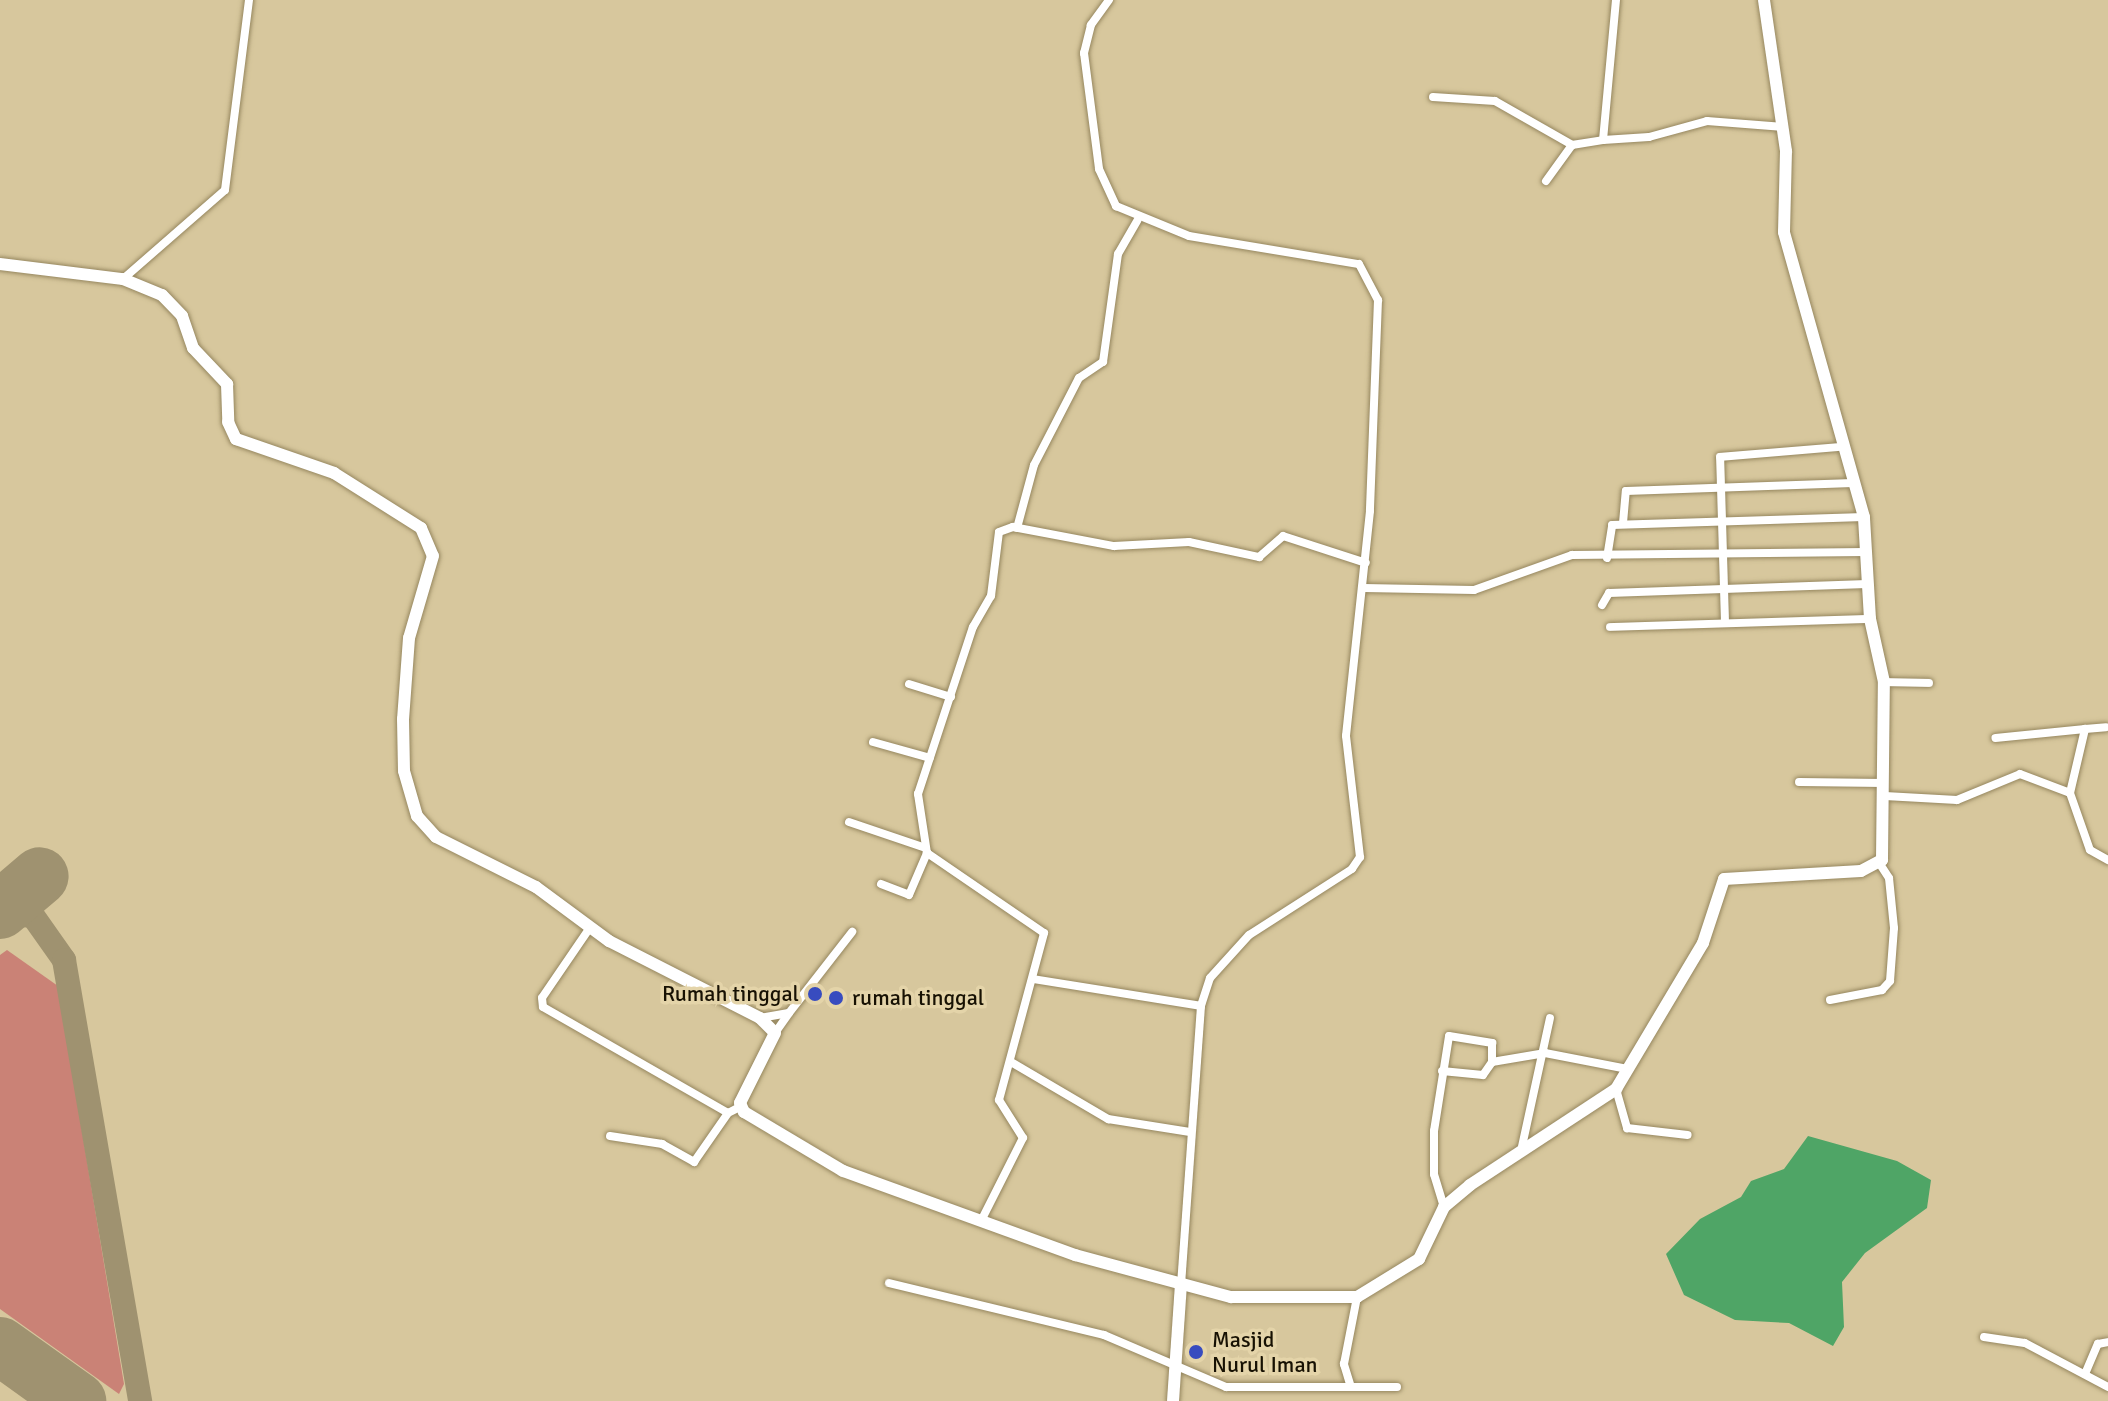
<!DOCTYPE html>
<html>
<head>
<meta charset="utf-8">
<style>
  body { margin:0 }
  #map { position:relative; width:2108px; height:1401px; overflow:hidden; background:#d7c79d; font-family:Signika,sans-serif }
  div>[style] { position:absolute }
  .green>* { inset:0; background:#ca8276 }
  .water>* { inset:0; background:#4fa566 }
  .taxiway>* { height:24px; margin:-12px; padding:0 12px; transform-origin:12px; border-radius:12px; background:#9f9270 }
  .runway>* { height:58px; margin:-29px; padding:0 29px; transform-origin:29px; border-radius:29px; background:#9f9270 }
  .roads { filter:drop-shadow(0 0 2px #96875f) drop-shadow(0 0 2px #96875f) }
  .street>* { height:8px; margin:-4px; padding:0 4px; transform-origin:4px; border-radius:4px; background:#fff }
  .secondary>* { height:12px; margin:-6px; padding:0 6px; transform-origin:6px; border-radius:6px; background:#fff }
  .dots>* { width:22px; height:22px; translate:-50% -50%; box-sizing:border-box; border:4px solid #e4d4a9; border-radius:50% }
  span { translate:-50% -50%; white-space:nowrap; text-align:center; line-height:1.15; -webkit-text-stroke:7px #e4d4a9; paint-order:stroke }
  .poi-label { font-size:22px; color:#171103 }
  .right { translate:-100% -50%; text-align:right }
  .left { translate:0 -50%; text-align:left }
</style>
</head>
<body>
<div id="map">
  <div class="green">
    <i style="clip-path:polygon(7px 950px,58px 986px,124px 1384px,119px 1394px,0 1309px,0 955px)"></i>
  </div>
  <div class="water">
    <i style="clip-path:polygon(1808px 1136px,1897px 1161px,1931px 1180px,1927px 1208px,1865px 1253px,1842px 1282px,1844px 1327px,1833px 1346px,1789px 1323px,1735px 1320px,1684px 1295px,1666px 1254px,1700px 1219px,1741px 1197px,1751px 1181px,1784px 1169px)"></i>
  </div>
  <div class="taxiway">
    <i style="left:0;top:914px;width:33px;rotate:3deg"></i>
    <i style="left:33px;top:916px;width:54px;rotate:54.8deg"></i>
    <i style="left:64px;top:960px;width:448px;rotate:80.2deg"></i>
  </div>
  <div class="runway">
    <i style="left:0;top:910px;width:52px;rotate:-40.4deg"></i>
    <i style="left:0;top:1346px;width:95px;rotate:35.5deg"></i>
  </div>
  <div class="roads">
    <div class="street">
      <i style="left:1109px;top:0;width:31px;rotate:126deg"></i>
      <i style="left:1091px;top:25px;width:29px;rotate:104deg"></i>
      <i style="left:1084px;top:53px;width:117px;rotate:82.6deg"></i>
      <i style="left:1099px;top:169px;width:41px;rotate:65.3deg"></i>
      <i style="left:1116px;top:206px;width:79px;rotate:22.3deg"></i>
      <i style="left:1189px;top:236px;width:172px;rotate:9.4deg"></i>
      <i style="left:1359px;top:264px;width:41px;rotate:62.2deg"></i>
      <i style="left:1378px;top:300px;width:211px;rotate:92.2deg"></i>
      <i style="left:1370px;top:511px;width:226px;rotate:96.1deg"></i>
      <i style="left:1346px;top:736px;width:122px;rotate:83.4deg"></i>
      <i style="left:1360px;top:857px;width:14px;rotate:124deg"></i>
      <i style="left:1352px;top:869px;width:122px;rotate:147.3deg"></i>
      <i style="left:1249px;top:935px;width:58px;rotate:132.2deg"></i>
      <i style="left:1210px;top:978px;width:29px;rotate:108deg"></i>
      <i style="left:1201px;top:1006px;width:279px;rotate:94.1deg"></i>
      <i style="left:1433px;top:97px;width:62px;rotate:3.7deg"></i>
      <i style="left:1495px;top:101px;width:89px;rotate:29.7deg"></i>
      <i style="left:1603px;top:140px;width:46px;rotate:-3.7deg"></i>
      <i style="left:1649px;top:137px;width:60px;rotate:-15.4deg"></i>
      <i style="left:1707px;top:121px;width:77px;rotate:4.5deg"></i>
      <i style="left:1546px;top:181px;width:44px;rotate:-54.2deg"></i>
      <i style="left:1572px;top:145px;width:31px;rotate:-9deg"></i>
      <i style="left:1603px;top:140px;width:141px;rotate:-84.7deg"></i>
      <i style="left:123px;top:279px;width:135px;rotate:-41.1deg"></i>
      <i style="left:225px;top:190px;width:192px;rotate:-82.8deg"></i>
      <i style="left:1623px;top:523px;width:32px;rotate:-85deg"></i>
      <i style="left:1626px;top:491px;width:227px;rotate:-2deg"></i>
      <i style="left:1017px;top:528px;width:65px;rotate:-74.9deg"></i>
      <i style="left:1034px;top:465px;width:98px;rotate:-62.7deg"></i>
      <i style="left:1079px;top:378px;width:29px;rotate:-34deg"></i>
      <i style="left:1103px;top:362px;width:109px;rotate:-82.1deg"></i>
      <i style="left:1118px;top:254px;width:39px;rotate:-60deg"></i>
      <i style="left:1607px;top:558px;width:33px;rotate:-81deg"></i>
      <i style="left:1612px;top:525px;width:252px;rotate:-1.8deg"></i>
      <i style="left:1364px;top:588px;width:110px;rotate:1deg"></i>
      <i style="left:1474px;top:590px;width:104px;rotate:-19.7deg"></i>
      <i style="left:1572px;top:555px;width:294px;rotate:-0.6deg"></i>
      <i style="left:1602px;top:605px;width:14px;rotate:-60deg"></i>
      <i style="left:1609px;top:593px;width:258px;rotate:-2deg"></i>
      <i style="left:1725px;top:622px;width:165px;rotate:-91.7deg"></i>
      <i style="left:1720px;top:457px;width:120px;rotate:-4.8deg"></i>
      <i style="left:1610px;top:627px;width:260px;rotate:-1.8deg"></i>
      <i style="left:1884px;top:682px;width:45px;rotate:1.3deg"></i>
      <i style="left:909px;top:684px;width:44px;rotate:17.2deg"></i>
      <i style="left:2085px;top:729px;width:21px;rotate:-5deg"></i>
      <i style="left:873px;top:742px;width:59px;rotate:15.7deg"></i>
      <i style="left:1799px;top:782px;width:85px;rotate:0.7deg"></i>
      <i style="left:2070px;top:793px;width:60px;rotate:70.7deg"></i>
      <i style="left:2090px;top:850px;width:21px;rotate:29deg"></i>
      <i style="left:1885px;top:796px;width:72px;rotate:3.2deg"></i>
      <i style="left:1957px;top:800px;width:68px;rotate:-22.4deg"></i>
      <i style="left:2020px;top:774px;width:53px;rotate:20.8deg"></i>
      <i style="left:2070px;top:793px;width:66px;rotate:-76.8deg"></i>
      <i style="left:2085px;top:729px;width:90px;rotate:174.3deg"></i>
      <i style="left:849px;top:822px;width:81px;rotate:18.7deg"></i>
      <i style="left:881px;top:884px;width:30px;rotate:21deg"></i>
      <i style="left:909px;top:895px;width:46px;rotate:-66.8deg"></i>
      <i style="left:589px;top:929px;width:83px;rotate:124.3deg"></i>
      <i style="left:542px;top:998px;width:9px;rotate:84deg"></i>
      <i style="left:543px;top:1007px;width:213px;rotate:29.8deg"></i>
      <i style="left:1033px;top:979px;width:170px;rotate:9.1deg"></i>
      <i style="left:1830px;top:1000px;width:53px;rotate:-10.9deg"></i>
      <i style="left:1882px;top:990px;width:12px;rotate:-48deg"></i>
      <i style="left:1890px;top:981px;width:53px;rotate:-85.7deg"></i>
      <i style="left:1894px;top:928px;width:50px;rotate:-95.7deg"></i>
      <i style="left:1889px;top:878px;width:17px;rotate:-123deg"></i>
      <i style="left:760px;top:1018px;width:29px;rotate:-10deg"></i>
      <i style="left:789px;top:1013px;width:103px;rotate:-52.1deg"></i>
      <i style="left:775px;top:1033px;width:24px;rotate:-55deg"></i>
      <i style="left:1011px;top:1062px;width:113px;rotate:30.4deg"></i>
      <i style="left:1108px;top:1119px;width:83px;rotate:9deg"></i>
      <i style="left:1442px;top:1071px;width:41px;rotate:5.6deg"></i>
      <i style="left:1483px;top:1075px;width:16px;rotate:-55deg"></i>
      <i style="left:1492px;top:1062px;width:54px;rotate:-9.6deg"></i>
      <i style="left:1545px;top:1053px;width:84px;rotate:11deg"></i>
      <i style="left:1616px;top:1089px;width:41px;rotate:74.2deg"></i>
      <i style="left:1627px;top:1128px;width:61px;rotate:6.5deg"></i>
      <i style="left:610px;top:1136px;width:53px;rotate:8.7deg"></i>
      <i style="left:662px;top:1144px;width:37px;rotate:29deg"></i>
      <i style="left:694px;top:1162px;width:60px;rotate:-55.2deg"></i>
      <i style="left:728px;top:1113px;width:13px;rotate:-27deg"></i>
      <i style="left:1521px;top:1151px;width:136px;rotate:-77.7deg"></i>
      <i style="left:1444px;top:1207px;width:34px;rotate:-107deg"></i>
      <i style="left:1434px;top:1174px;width:43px;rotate:-90deg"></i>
      <i style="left:1434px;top:1131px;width:96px;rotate:-81deg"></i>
      <i style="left:1449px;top:1036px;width:44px;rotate:9.2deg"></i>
      <i style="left:1492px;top:1043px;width:19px;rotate:90deg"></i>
      <i style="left:982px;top:1219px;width:91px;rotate:-63.2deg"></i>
      <i style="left:1023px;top:1138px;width:45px;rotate:-122.3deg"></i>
      <i style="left:999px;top:1100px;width:173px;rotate:-74.9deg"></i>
      <i style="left:1044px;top:933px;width:142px;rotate:-145.6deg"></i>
      <i style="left:927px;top:853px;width:60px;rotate:-98.7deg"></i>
      <i style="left:918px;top:794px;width:176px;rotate:-71.8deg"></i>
      <i style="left:973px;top:627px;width:36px;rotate:-60deg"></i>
      <i style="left:991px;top:596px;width:64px;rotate:-82.9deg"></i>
      <i style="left:999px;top:532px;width:15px;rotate:-20deg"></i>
      <i style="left:1013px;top:527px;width:103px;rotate:10.7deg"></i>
      <i style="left:1114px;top:546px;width:75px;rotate:-3.1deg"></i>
      <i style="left:1189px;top:542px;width:72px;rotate:12.1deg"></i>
      <i style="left:1259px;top:557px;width:32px;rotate:-41deg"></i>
      <i style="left:1283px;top:536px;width:87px;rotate:18deg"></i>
      <i style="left:889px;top:1283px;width:221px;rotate:13.6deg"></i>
      <i style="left:1104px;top:1335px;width:133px;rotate:23.1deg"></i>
      <i style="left:1226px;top:1387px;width:171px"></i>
      <i style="left:1984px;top:1337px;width:41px;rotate:8.3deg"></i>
      <i style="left:2025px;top:1343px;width:94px;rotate:27.9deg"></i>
      <i style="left:2085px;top:1374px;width:33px;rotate:-67deg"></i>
      <i style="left:2098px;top:1344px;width:10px;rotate:-11deg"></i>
      <i style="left:1350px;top:1384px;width:21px;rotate:-107deg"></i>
      <i style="left:1344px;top:1364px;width:68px;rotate:-79deg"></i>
    </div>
    <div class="secondary">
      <i style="left:0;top:264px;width:124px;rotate:7deg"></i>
      <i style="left:123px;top:279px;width:42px;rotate:22.3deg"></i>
      <i style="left:162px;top:295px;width:29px;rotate:46deg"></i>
      <i style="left:182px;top:316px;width:34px;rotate:71deg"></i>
      <i style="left:193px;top:348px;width:50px;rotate:46.6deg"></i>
      <i style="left:227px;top:384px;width:38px;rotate:88deg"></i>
      <i style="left:228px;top:422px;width:19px;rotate:65deg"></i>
      <i style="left:236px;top:439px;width:104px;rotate:19.1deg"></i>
      <i style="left:334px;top:473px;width:103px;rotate:32.3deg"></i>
      <i style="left:421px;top:528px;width:30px;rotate:67deg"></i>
      <i style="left:433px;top:556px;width:85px;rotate:106.3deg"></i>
      <i style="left:409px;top:638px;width:81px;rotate:94.2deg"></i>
      <i style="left:403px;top:719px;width:52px;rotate:88.9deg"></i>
      <i style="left:404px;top:771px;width:47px;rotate:73.9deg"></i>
      <i style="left:417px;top:816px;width:28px;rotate:48deg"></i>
      <i style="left:436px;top:837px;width:112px;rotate:26.6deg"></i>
      <i style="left:536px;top:887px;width:91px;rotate:36.5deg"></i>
      <i style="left:609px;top:941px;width:169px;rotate:27deg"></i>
      <i style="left:760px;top:1018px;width:21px;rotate:45deg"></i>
      <i style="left:775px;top:1033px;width:78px;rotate:116.6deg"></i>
      <i style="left:740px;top:1103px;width:10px;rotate:66deg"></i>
      <i style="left:744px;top:1112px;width:115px;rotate:30.8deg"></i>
      <i style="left:843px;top:1171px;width:247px;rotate:19.9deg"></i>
      <i style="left:1075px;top:1255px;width:162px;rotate:15.1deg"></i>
      <i style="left:1231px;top:1297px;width:126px"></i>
      <i style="left:1357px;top:1297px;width:73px;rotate:-31.5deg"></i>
      <i style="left:1419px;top:1259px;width:58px;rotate:-64.3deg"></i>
      <i style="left:1444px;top:1207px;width:34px;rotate:-40deg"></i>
      <i style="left:1470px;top:1185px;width:175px;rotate:-33.3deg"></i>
      <i style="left:1616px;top:1089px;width:170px;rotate:-59.2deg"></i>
      <i style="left:1703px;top:943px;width:67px;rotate:-71.8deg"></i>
      <i style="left:1724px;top:879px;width:137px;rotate:-3.3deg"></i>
      <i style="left:1861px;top:871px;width:24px;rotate:-28deg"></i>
      <i style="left:1882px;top:860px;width:178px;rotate:-89.4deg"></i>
      <i style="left:1884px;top:682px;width:65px;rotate:-102.5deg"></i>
      <i style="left:1870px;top:619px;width:102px;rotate:-93.4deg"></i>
      <i style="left:1864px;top:517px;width:296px;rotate:-105.7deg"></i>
      <i style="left:1784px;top:232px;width:81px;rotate:-88.6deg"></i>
      <i style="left:1786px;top:151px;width:153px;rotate:-98.3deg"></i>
      <i style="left:1173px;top:1401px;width:117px;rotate:-86.1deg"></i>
    </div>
  </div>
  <div class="dots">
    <i style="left:815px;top:994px;background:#384cbf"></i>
    <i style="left:836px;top:998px;background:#384cbf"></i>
    <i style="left:1196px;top:1352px;background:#384cbf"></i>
  </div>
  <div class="poi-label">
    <span class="right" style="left:799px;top:994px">Rumah tinggal</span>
    <span class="left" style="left:852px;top:998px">rumah tinggal</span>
    <span class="left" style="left:1212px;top:1352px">Masjid<br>Nurul Iman</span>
  </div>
</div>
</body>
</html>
